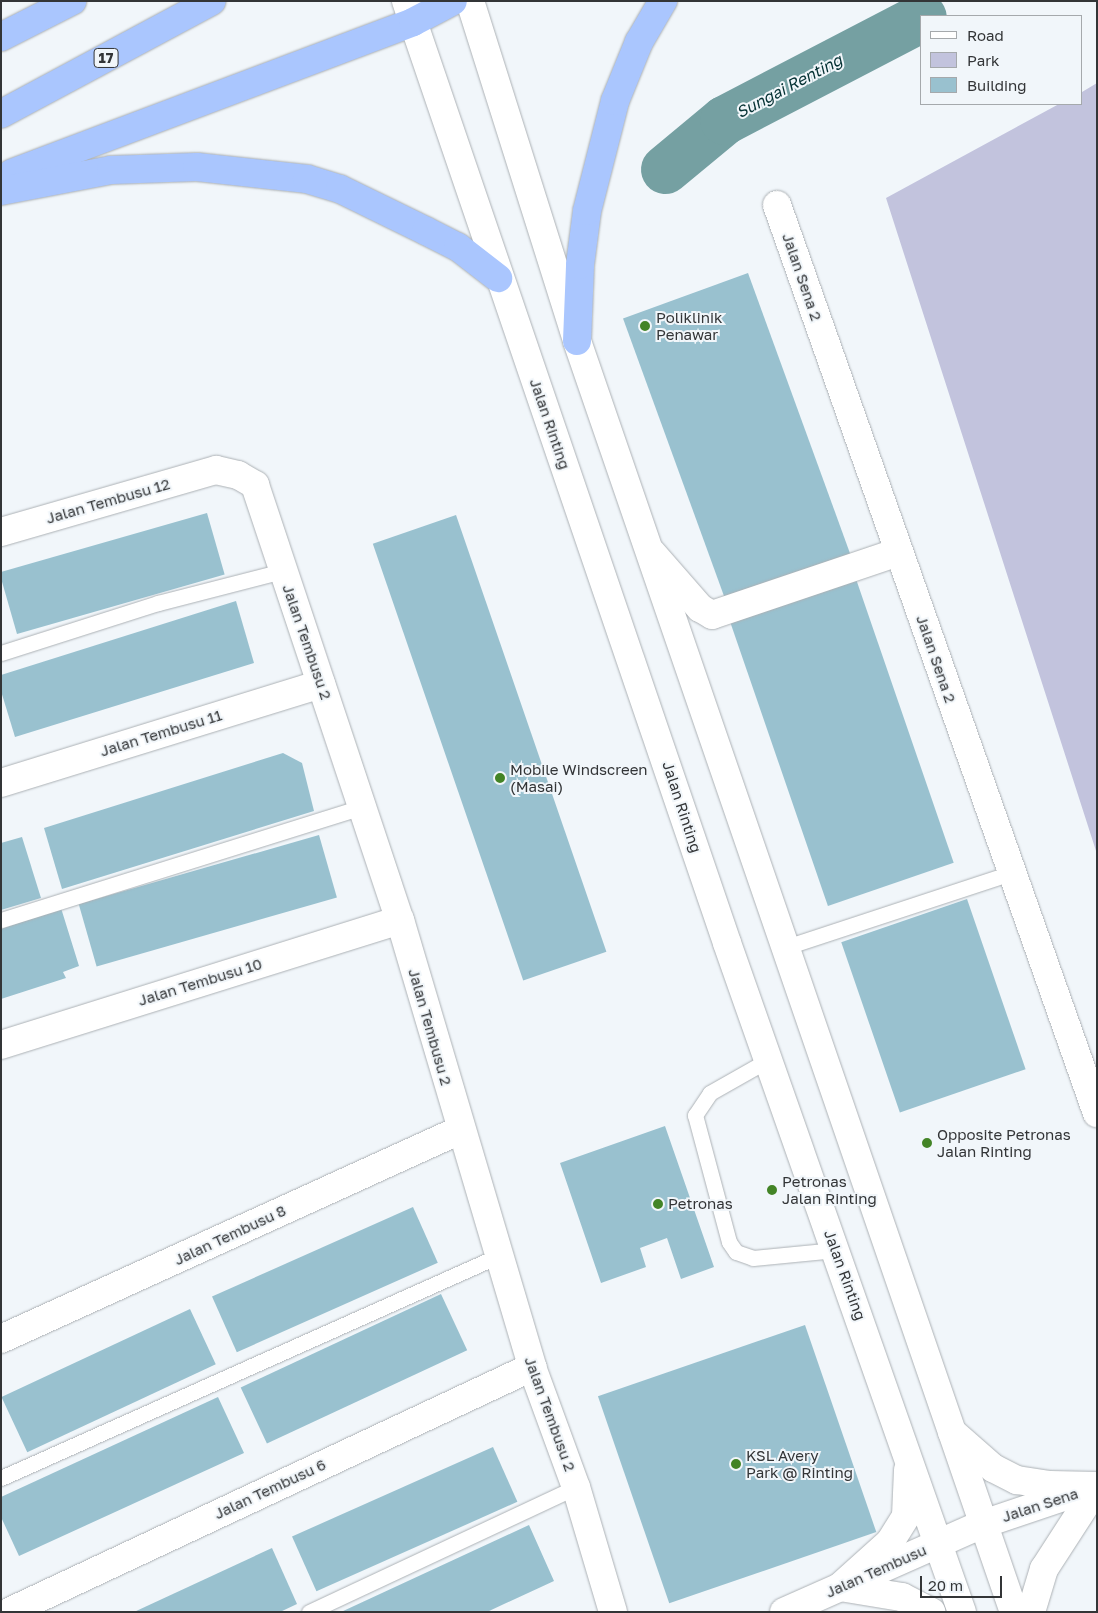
<!DOCTYPE html>
<html>
<head>
<meta charset="utf-8">
<style>
  body { margin:0 }
  #map { position:relative; width:1098px; height:1613px; overflow:hidden; background:#f1f6fa; font-family:"Golos Text",sans-serif }
  div>[style] { position:absolute }
  .green>* { inset:0; background:#c2c3dd }
  .river>* { height:49px; margin:-24.5px; padding:0 24.5px; transform-origin:24.5px; border-radius:24.5px; background:#75a0a2 }
  .building>* { inset:0; background:#99c1cf; transform-origin:0 0 }
  .roads { filter:drop-shadow(0 0 1px #acb1b5) drop-shadow(0 0 1px #acb1b5) }
  .service>* { height:15px; margin:-7.5px; padding:0 7.5px; transform-origin:7.5px; border-radius:7.5px; background:#fff }
  .minor>* { height:28px; margin:-14px; padding:0 14px; transform-origin:14px; border-radius:14px; background:#fff }
  .tertiary>* { height:28px; margin:-14px; padding:0 14px; transform-origin:14px; border-radius:14px; background:#fff }
  .secondary>* { height:28px; margin:-14px; padding:0 14px; transform-origin:14px; border-radius:14px; background:#fff }
  .trunk>* { height:28px; margin:-14px; padding:0 14px; transform-origin:14px; border-radius:14px; background:#aac6fe }
  .dots>* { width:14px; height:14px; translate:-50% -50%; box-sizing:border-box; border:2px solid #f1f6fa; border-radius:50% }
  span { translate:-50% -50%; white-space:nowrap; text-align:center; line-height:1.15; -webkit-text-stroke:4px #f1f6fa; paint-order:stroke }
  .shield-label span { padding:1px 4px; background:#f1f6fa; border:1px solid; border-radius:4px; -webkit-text-stroke-width:0 }
  .shield-label { font-size:14px; color:#333537; font-weight:700 }
  .street-label { font-size:15px; color:#333537 }
  .poi-label { font-size:15px; color:#333537 }
  .left { translate:0 -50%; text-align:left }
  .water-label { font-size:16px; color:#043133; font-style:italic }
  .frame { position:absolute; inset:0; border:2px solid #333537; pointer-events:none }
  .legend { position:absolute; left:920px; top:15px; width:162px; height:90px; box-sizing:border-box; background:#f1f6fa; border:1px solid #a5a9ac; margin:0; padding:6px 9px; list-style:none; font-size:15px; color:#333537 }
  .legend li { display:flex; align-items:center; gap:10px; height:25px }
  .legend b { width:25px; border:1px solid #a5a9ac }
  .scale { position:absolute; left:920px; top:1576px; width:82px; height:22px; box-sizing:border-box; border:2px solid #333537; border-top:0; padding-left:6px; font-size:15px; line-height:18px; white-space:nowrap; color:#333537; -webkit-text-stroke:4px #f1f6fa; paint-order:stroke }
</style>
</head>
<body>
<div id="map">
  <div class="green">
    <i style="clip-path:polygon(1097px 83px,1097px 854px,886px 198px,1059px 104px,1082px 104px,1082px 92px)"></i>
  </div>
  <div class="river">
    <i style="left:665px;top:169px;width:77px;rotate:-39.7deg"></i>
    <i style="left:724px;top:120px;width:223px;rotate:-27.5deg"></i>
  </div>
  <div class="building">
    <i style="left:748px;top:273px;width:300px;height:133px;rotate:70deg"></i>
    <i style="left:207px;top:513px;width:64px;height:216px;rotate:74deg"></i>
    <i style="left:456px;top:515px;width:462px;height:88px;rotate:71deg"></i>
    <i style="left:856px;top:579px;width:300px;height:133px;rotate:71deg"></i>
    <i style="clip-path:polygon(236px 601px,254px 663px,15px 737px,1px 691px,1px 675px)"></i>
    <i style="clip-path:polygon(283px 753px,302px 763px,314px 811px,62px 889px,44px 828px)"></i>
    <i style="left:319px;top:835px;width:65px;height:250px;rotate:74deg"></i>
    <i style="clip-path:polygon(22px 837px,41px 898px,1px 910px,1px 843px)"></i>
    <i style="left:967px;top:899px;width:180px;height:133px;rotate:71deg"></i>
    <i style="clip-path:polygon(61px 908px,79px 966px,63px 972px,66px 978px,1px 999px,1px 929px)"></i>
    <i style="clip-path:polygon(665px 1126px,714px 1267px,681px 1279px,667px 1238px,640px 1248px,646px 1267px,601px 1283px,560px 1163px)"></i>
    <i style="left:413px;top:1207px;width:61px;height:220px;rotate:66deg"></i>
    <i style="left:441px;top:1294px;width:62px;height:221px;rotate:65deg"></i>
    <i style="left:190px;top:1309px;width:61px;height:208px;rotate:65deg"></i>
    <i style="left:805px;top:1325px;width:219px;height:219px;rotate:71deg"></i>
    <i style="clip-path:polygon(218px 1397px,244px 1453px,19px 1556px,1px 1517px,1px 1497px)"></i>
    <i style="left:493px;top:1447px;width:60px;height:220px;rotate:66deg"></i>
    <i style="clip-path:polygon(529px 1525px,554px 1581px,504px 1604px,487px 1612px,341px 1612px)"></i>
    <i style="clip-path:polygon(272px 1548px,297px 1604px,280px 1612px,134px 1612px)"></i>
  </div>
  <div class="roads">
    <div class="service">
      <i style="left:1px;top:653px;width:165px;rotate:-17.7deg"></i>
      <i style="left:158px;top:603px;width:129px;rotate:-14.4deg"></i>
      <i style="left:1px;top:920px;width:378px;rotate:-17.4deg"></i>
      <i style="left:786px;top:947px;width:237px;rotate:-18.2deg"></i>
      <i style="left:768px;top:1060px;width:67px;rotate:150.4deg"></i>
      <i style="left:710px;top:1093px;width:27px;rotate:124deg"></i>
      <i style="left:695px;top:1115px;width:131px;rotate:75deg"></i>
      <i style="left:729px;top:1242px;width:12px;rotate:55deg"></i>
      <i style="left:736px;top:1252px;width:18px;rotate:19deg"></i>
      <i style="left:753px;top:1258px;width:83px;rotate:-5.5deg"></i>
      <i style="left:1px;top:1478px;width:544px;rotate:-24.07deg"></i>
      <i style="left:309px;top:1612px;width:295px;rotate:-25.1deg"></i>
    </div>
    <div class="minor">
      <i style="left:777px;top:205px;width:963px;rotate:70.59deg"></i>
      <i style="left:1px;top:532px;width:224px;rotate:-16.1deg"></i>
      <i style="left:216px;top:470px;width:23px;rotate:13deg"></i>
      <i style="left:238px;top:475px;width:20px;rotate:30deg"></i>
      <i style="left:255px;top:485px;width:459px;rotate:71.6deg"></i>
      <i style="left:400px;top:920px;width:466px;rotate:73.5deg"></i>
      <i style="left:532px;top:1367px;width:128px;rotate:69.9deg"></i>
      <i style="left:576px;top:1487px;width:130px;rotate:73.5deg"></i>
      <i style="left:652px;top:553px;width:73px;rotate:48.9deg"></i>
      <i style="left:700px;top:608px;width:14px;rotate:30deg"></i>
      <i style="left:712px;top:615px;width:196px;rotate:-18.7deg"></i>
      <i style="left:1px;top:783px;width:335px;rotate:-17.2deg"></i>
      <i style="left:1px;top:1045px;width:418px;rotate:-17.4deg"></i>
      <i style="left:1px;top:1339px;width:504px;rotate:-24.48deg"></i>
      <i style="left:9px;top:1612px;width:578px;rotate:-25.1deg"></i>
    </div>
    <div class="tertiary">
      <i style="left:784px;top:1612px;width:218px;rotate:-23.9deg"></i>
      <i style="left:983px;top:1524px;width:116px;rotate:-18.6deg"></i>
    </div>
    <div class="secondary">
      <i style="left:406px;top:1px;width:995px;rotate:71.18deg"></i>
      <i style="left:727px;top:943px;width:709px;rotate:70.65deg"></i>
      <i style="left:470px;top:1px;width:356px;rotate:72.5deg"></i>
      <i style="left:577px;top:341px;width:1344px;rotate:71.03deg"></i>
      <i style="left:952px;top:1432px;width:55px;rotate:41.3deg"></i>
      <i style="left:993px;top:1468px;width:27px;rotate:27deg"></i>
      <i style="left:1017px;top:1480px;width:33px;rotate:9deg"></i>
      <i style="left:1050px;top:1485px;width:47px;rotate:1.2deg"></i>
      <i style="left:840px;top:1587px;width:67px;rotate:-42deg"></i>
      <i style="left:890px;top:1542px;width:31px;rotate:-58deg"></i>
      <i style="left:906px;top:1516px;width:46px;rotate:-87.5deg"></i>
      <i style="left:840px;top:1587px;width:63px;rotate:9.2deg"></i>
      <i style="left:902px;top:1597px;width:33px;rotate:27deg"></i>
      <i style="left:1031px;top:1612px;width:45px;rotate:-73.2deg"></i>
      <i style="left:1044px;top:1569px;width:98px;rotate:-57.1deg"></i>
    </div>
    <div class="trunk">
      <i style="left:1px;top:37px;width:80px;rotate:-26.9deg"></i>
      <i style="left:1px;top:114px;width:239px;rotate:-28.2deg"></i>
      <i style="left:12px;top:173px;width:428px;rotate:-20.6deg"></i>
      <i style="left:413px;top:22px;width:45px;rotate:-27.7deg"></i>
      <i style="left:1px;top:191px;width:112px;rotate:-10.8deg"></i>
      <i style="left:111px;top:170px;width:86px;rotate:-2deg"></i>
      <i style="left:197px;top:167px;width:111px;rotate:6.2deg"></i>
      <i style="left:307px;top:179px;width:34px;rotate:17deg"></i>
      <i style="left:340px;top:189px;width:96px;rotate:26deg"></i>
      <i style="left:426px;top:231px;width:36px;rotate:27deg"></i>
      <i style="left:458px;top:247px;width:51px;rotate:37.8deg"></i>
      <i style="left:577px;top:341px;width:76px;rotate:-87.7deg"></i>
      <i style="left:580px;top:265px;width:54px;rotate:-82.6deg"></i>
      <i style="left:587px;top:211px;width:114px;rotate:-75.7deg"></i>
      <i style="left:615px;top:101px;width:64px;rotate:-67.9deg"></i>
      <i style="left:639px;top:42px;width:48px;rotate:-59.7deg"></i>
    </div>
  </div>
  <div class="dots">
    <i style="left:645px;top:326px;background:#438426"></i>
    <i style="left:500px;top:778px;background:#438426"></i>
    <i style="left:927px;top:1143px;background:#438426"></i>
    <i style="left:772px;top:1190px;background:#438426"></i>
    <i style="left:658px;top:1204px;background:#438426"></i>
    <i style="left:736px;top:1464px;background:#438426"></i>
  </div>
  <div class="shield-label">
    <span style="left:106px;top:58px">17</span>
  </div>
  <div class="street-label">
    <span style="left:802px;top:277px;rotate:71deg">Jalan Sena 2</span>
    <span style="left:550px;top:424px;rotate:71deg">Jalan Rinting</span>
    <span style="left:108px;top:501px;rotate:-16deg">Jalan Tembusu 12</span>
    <span style="left:307px;top:642px;rotate:71deg">Jalan Tembusu 2</span>
    <span style="left:936px;top:659px;rotate:71deg">Jalan Sena 2</span>
    <span style="left:161px;top:733px;rotate:-17deg">Jalan Tembusu 11</span>
    <span style="left:682px;top:807px;rotate:72deg">Jalan Rinting</span>
    <span style="left:200px;top:982px;rotate:-17deg">Jalan Tembusu 10</span>
    <span style="left:430px;top:1027px;rotate:74deg">Jalan Tembusu 2</span>
    <span style="left:230px;top:1235px;rotate:-25deg">Jalan Tembusu 8</span>
    <span style="left:845px;top:1275px;rotate:70deg">Jalan Rinting</span>
    <span style="left:550px;top:1414px;rotate:70deg">Jalan Tembusu 2</span>
    <span style="left:270px;top:1489px;rotate:-25deg">Jalan Tembusu 6</span>
    <span style="left:1040px;top:1505px;rotate:-18deg">Jalan Sena</span>
    <span style="left:876px;top:1571px;rotate:-24deg">Jalan Tembusu</span>
  </div>
  <div class="poi-label">
    <span class="left" style="left:656px;top:326px">Poliklinik<br>Penawar</span>
    <span class="left" style="left:510px;top:778px">Mobile Windscreen<br>(Masai)</span>
    <span class="left" style="left:937px;top:1143px">Opposite Petronas<br>Jalan Rinting</span>
    <span class="left" style="left:782px;top:1190px">Petronas<br>Jalan Rinting</span>
    <span class="left" style="left:668px;top:1204px">Petronas</span>
    <span class="left" style="left:746px;top:1464px">KSL Avery<br>Park @ Rinting</span>
  </div>
  <div class="water-label">
    <span style="left:789px;top:86px;rotate:-28deg">Sungai Renting</span>
  </div>
  <div class="frame"></div>
  <ul class="legend">
  <li><b style="height:6px;background:#fff"></b>Road</li>
  <li><b style="height:14px;background:#c2c3dd"></b>Park</li>
  <li><b style="height:14px;background:#99c1cf"></b>Building</li>
  </ul>
  <div class="scale">20 m</div>
</div>
</body>
</html>
